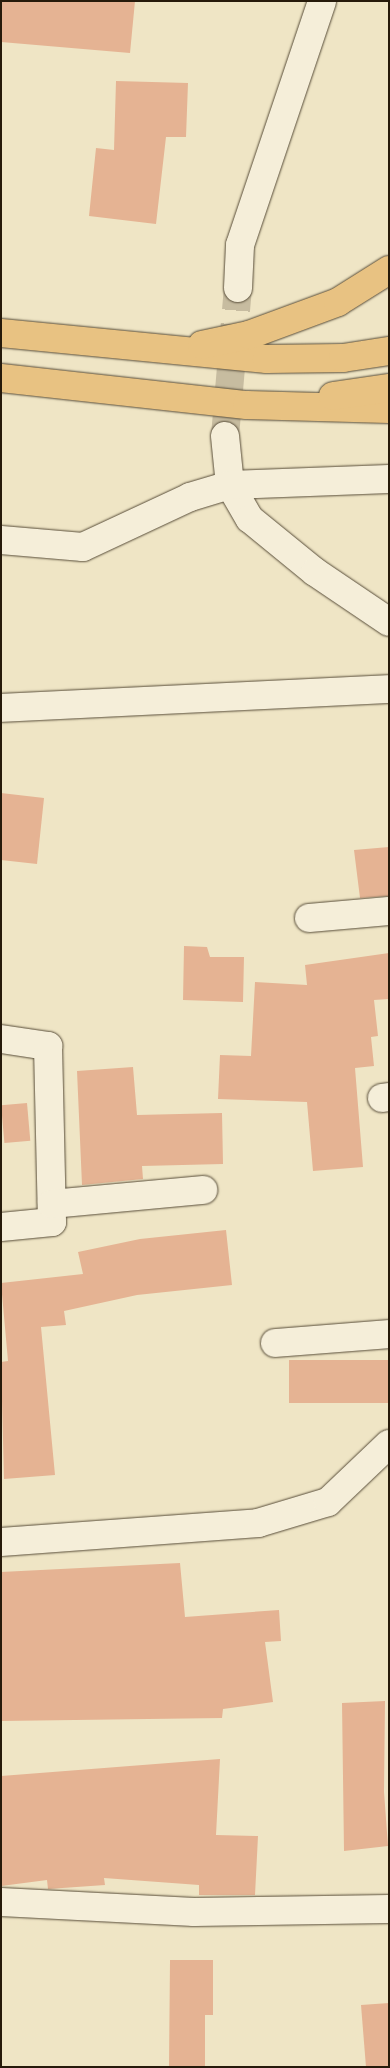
<!DOCTYPE html>
<html>
<head>
<meta charset="utf-8">
<style>
  body { margin:0 }
  #map { position:relative; width:390px; height:2068px; overflow:hidden; background:#efe5c5; font-family:Cardo,serif }
  div>[style] { position:absolute }
  .building>* { inset:0; background:#e5b393; transform-origin:0 0 }
  .street-tunnel>* { height:28px; margin-top:-14px; transform-origin:0; background:repeating-linear-gradient(90deg,#c7bca0 0 28px,transparent 0 42px) }
  .roads { filter:drop-shadow(0 0 1px #584d39) drop-shadow(0 0 1px #584d39) }
  .street>* { height:28px; margin:-14px; padding:0 14px; transform-origin:14px; border-radius:14px; background:#f5eed9 }
  .highway>* { height:28px; margin:-14px; padding:0 14px; transform-origin:14px; border-radius:14px; background:#e8c282 }
  span { translate:-50% -50%; white-space:nowrap; text-align:center; line-height:1.15; -webkit-text-stroke:4px #f5eed9; paint-order:stroke }
  .frame { position:absolute; inset:0; border:2px solid #261a0a; pointer-events:none }
</style>
</head>
<body>
<div id="map">
  <div class="building">
    <i style="clip-path:polygon(1px 1px,135px 1px,130px 53px,1px 42px)"></i>
    <i style="clip-path:polygon(116px 81px,188px 83px,186px 137px,166px 137px,156px 224px,89px 216px,96px 148px,114px 150px)"></i>
    <i style="clip-path:polygon(1px 793px,44px 798px,37px 864px,1px 860px)"></i>
    <i style="clip-path:polygon(389px 847px,389px 896px,360px 898px,354px 850px)"></i>
    <i style="clip-path:polygon(184px 946px,207px 947px,210px 957px,244px 957px,243px 1002px,183px 1000px)"></i>
    <i style="clip-path:polygon(389px 953px,389px 999px,374px 1000px,378px 1036px,371px 1037px,374px 1066px,355px 1068px,363px 1167px,313px 1171px,307px 1102px,218px 1099px,220px 1055px,251px 1056px,255px 982px,307px 985px,305px 965px)"></i>
    <i style="clip-path:polygon(133px 1067px,137px 1115px,222px 1113px,223px 1164px,142px 1166px,143px 1179px,82px 1185px,77px 1071px)"></i>
    <i style="left:27px;top:1103px;width:38px;height:26px;rotate:85deg"></i>
    <i style="clip-path:polygon(226px 1230px,232px 1285px,137px 1295px,64px 1311px,66px 1325px,41px 1327px,55px 1475px,4px 1479px,1px 1362px,8px 1361px,1px 1283px,83px 1274px,78px 1252px,140px 1239px)"></i>
    <i style="left:389px;top:1360px;width:43px;height:100px;rotate:90deg"></i>
    <i style="clip-path:polygon(180px 1563px,185px 1617px,279px 1610px,281px 1641px,265px 1642px,273px 1702px,223px 1709px,222px 1718px,1px 1721px,1px 1572px)"></i>
    <i style="clip-path:polygon(385px 1701px,384px 1792px,388px 1846px,344px 1851px,342px 1703px)"></i>
    <i style="clip-path:polygon(220px 1759px,216px 1835px,258px 1836px,255px 1895px,199px 1895px,199px 1885px,104px 1878px,105px 1885px,48px 1889px,47px 1880px,1px 1886px,1px 1776px)"></i>
    <i style="clip-path:polygon(170px 1960px,213px 1960px,213px 2015px,205px 2015px,205px 2067px,169px 2067px)"></i>
    <i style="clip-path:polygon(389px 2003px,389px 2067px,366px 2067px,361px 2005px)"></i>
  </div>
  <div class="street-tunnel">
    <i style="left:225px;top:436px;width:149px;rotate:-85deg"></i>
  </div>
  <div class="roads">
    <div class="street">
      <i style="left:238px;top:288px;width:43px;rotate:-87.3deg"></i>
      <i style="left:240px;top:245px;width:257px;rotate:-71.4deg"></i>
      <i style="left:225px;top:436px;width:49px;rotate:84.2deg"></i>
      <i style="left:230px;top:485px;width:39px;rotate:60deg"></i>
      <i style="left:250px;top:519px;width:84px;rotate:39.2deg"></i>
      <i style="left:315px;top:572px;width:89px;rotate:34deg"></i>
      <i style="left:1px;top:540px;width:82px;rotate:4.9deg"></i>
      <i style="left:83px;top:547px;width:118px;rotate:-25deg"></i>
      <i style="left:190px;top:497px;width:42px;rotate:-16.7deg"></i>
      <i style="left:230px;top:485px;width:159px;rotate:-2.2deg"></i>
      <i style="left:1px;top:708px;width:388px;rotate:-2.8deg"></i>
      <i style="left:309px;top:918px;width:80px;rotate:-5deg"></i>
      <i style="left:1px;top:1039px;width:48px;rotate:8.5deg"></i>
      <i style="left:48px;top:1046px;width:176px;rotate:88.7deg"></i>
      <i style="left:52px;top:1222px;width:51px;rotate:174.4deg"></i>
      <i style="left:382px;top:1098px;width:7px;rotate:-8deg"></i>
      <i style="left:52px;top:1204px;width:152px;rotate:-5.3deg"></i>
      <i style="left:275px;top:1343px;width:114px;rotate:-4.5deg"></i>
      <i style="left:1px;top:1542px;width:258px;rotate:-4.2deg"></i>
      <i style="left:258px;top:1523px;width:73px;rotate:-16.7deg"></i>
      <i style="left:328px;top:1502px;width:84px;rotate:-43.6deg"></i>
      <i style="left:1px;top:1902px;width:193px;rotate:3deg"></i>
      <i style="left:194px;top:1912px;width:195px;rotate:-0.9deg"></i>
    </div>
    <div class="highway">
      <i style="left:1px;top:333px;width:267px;rotate:5.6deg"></i>
      <i style="left:267px;top:359px;width:76px;rotate:-0.8deg"></i>
      <i style="left:343px;top:358px;width:47px;rotate:-8.7deg"></i>
      <i style="left:202px;top:345px;width:48px;rotate:-12deg"></i>
      <i style="left:249px;top:335px;width:95px;rotate:-20.3deg"></i>
      <i style="left:338px;top:302px;width:60px;rotate:-32.1deg"></i>
      <i style="left:1px;top:378px;width:247px;rotate:6.3deg"></i>
      <i style="left:247px;top:405px;width:142px;rotate:1.6deg"></i>
      <i style="left:333px;top:396px;width:57px;rotate:-8.1deg"></i>
    </div>
  </div>
  <div class="frame"></div>
</div>
</body>
</html>
